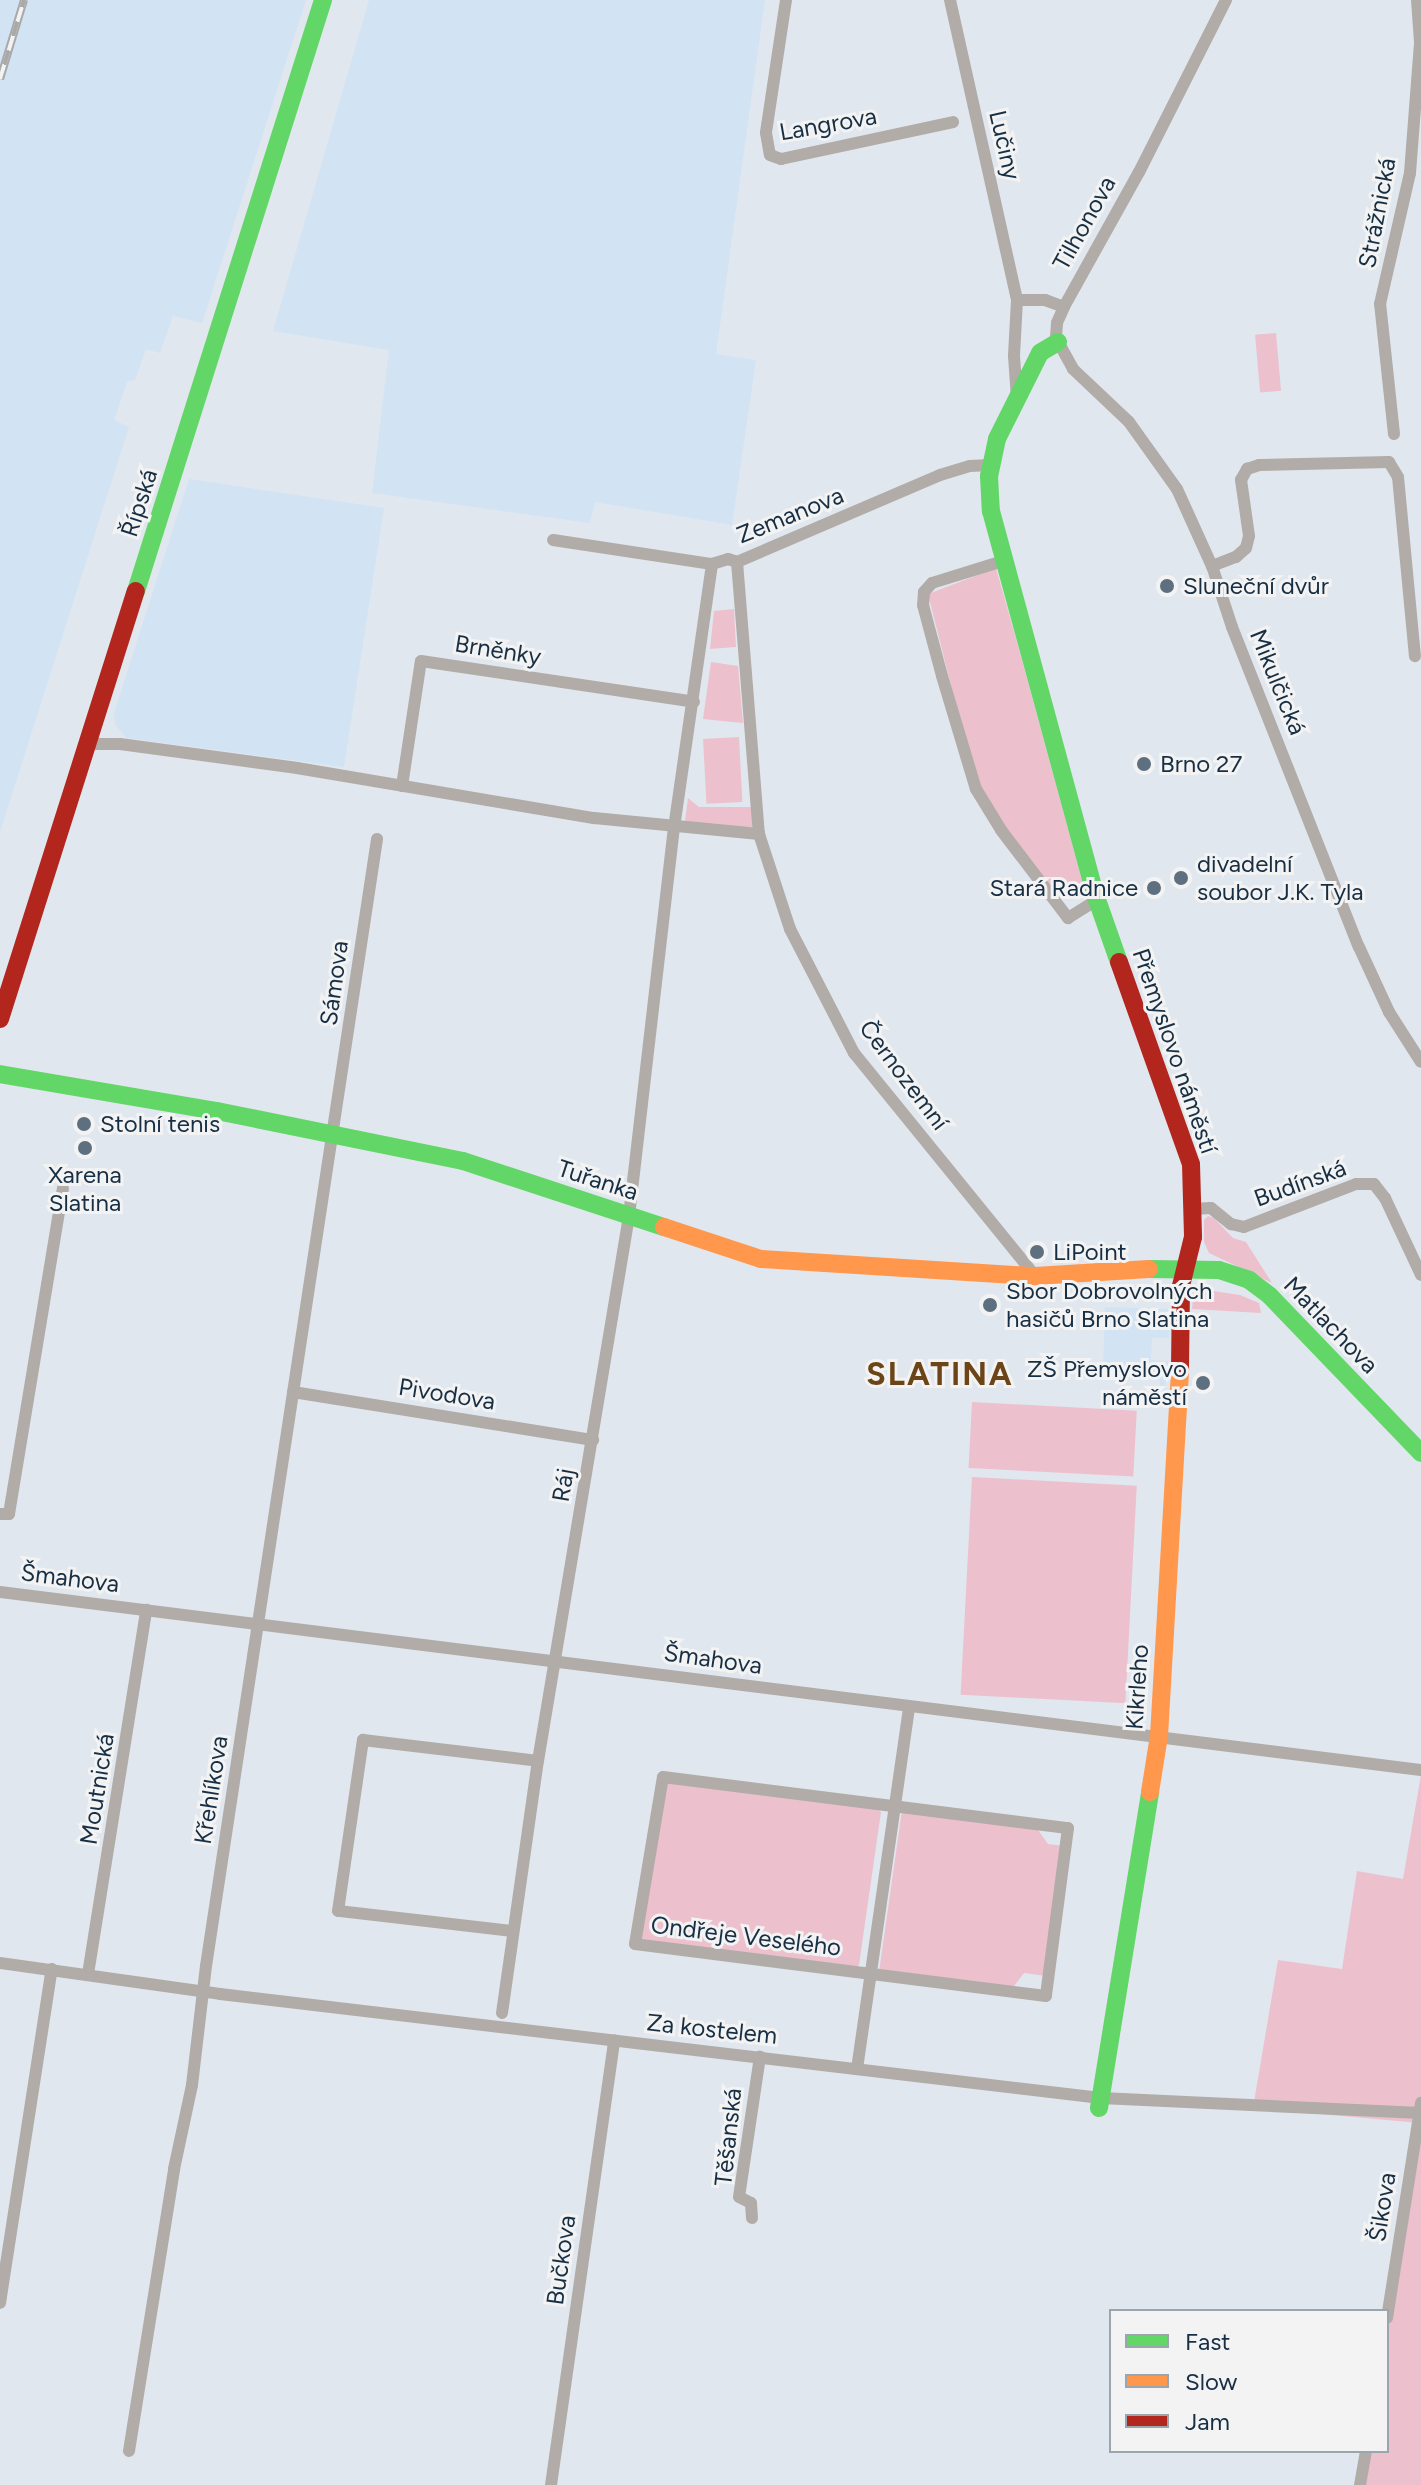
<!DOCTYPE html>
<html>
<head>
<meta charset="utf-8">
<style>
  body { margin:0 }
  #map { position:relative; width:1421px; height:2485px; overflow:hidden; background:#e1e7ee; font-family:Figtree,sans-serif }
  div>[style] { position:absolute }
  .built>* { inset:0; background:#d2e3f4 }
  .green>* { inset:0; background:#ecc1cd; transform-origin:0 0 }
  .street>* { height:12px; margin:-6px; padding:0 6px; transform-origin:6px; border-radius:6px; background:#b1aca8 }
  .fast>* { height:18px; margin:-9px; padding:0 9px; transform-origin:9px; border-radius:9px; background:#63d668 }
  .slow>* { height:18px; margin:-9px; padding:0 9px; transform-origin:9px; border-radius:9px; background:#ff974d }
  .jam>* { height:18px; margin:-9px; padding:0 9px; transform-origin:9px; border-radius:9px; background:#b3261e }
  .rail>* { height:8px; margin-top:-4px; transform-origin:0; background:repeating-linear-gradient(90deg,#f3f3f3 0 15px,#aaa9a8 0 30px); box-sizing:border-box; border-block:2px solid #aaa9a8 }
  .dots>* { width:22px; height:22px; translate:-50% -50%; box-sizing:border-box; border:4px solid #f3f3f3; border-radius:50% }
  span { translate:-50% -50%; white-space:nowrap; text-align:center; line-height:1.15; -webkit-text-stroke:6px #f3f3f3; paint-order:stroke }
  .street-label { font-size:24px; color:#172f45 }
  .poi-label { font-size:24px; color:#172f45 }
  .left { translate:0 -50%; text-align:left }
  .right { translate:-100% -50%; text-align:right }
  .district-label { font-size:32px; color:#6b4517; font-weight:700; letter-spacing:2px }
  .legend { position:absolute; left:1109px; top:2309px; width:280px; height:144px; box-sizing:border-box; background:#f3f3f3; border:2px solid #9ba5ad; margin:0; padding:10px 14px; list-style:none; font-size:24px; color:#172f45 }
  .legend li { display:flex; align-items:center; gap:16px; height:40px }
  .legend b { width:40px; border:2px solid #9ba5ad }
</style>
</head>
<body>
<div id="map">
  <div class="built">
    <i style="clip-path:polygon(0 0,306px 0,202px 323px,173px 316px,160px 353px,146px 349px,135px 380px,127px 382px,114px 420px,129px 427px,0 832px)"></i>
    <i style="clip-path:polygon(369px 0,765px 0,716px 354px,756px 360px,732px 525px,595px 502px,590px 523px,372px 493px,389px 350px,273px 331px)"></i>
    <i style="clip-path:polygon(189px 479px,384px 508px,344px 767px,126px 738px,115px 724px,114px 713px)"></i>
    <i style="clip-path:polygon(1105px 1307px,1170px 1309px,1169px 1338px,1152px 1338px,1151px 1360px,1168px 1361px,1165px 1394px,1160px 1394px,1160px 1372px,1103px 1370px)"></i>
  </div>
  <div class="green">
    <i style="left:1276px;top:333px;width:58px;height:21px;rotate:85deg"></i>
    <i style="clip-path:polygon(996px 568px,1017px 642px,1085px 891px,1052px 896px,977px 789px,928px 594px)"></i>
    <i style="clip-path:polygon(734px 609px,736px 647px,710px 649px,714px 611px)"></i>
    <i style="clip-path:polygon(711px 662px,738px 666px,743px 723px,703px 719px)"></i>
    <i style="left:739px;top:737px;width:65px;height:36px;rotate:87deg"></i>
    <i style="clip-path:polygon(688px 798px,699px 807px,752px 807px,752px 827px,684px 829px)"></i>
    <i style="clip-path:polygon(1208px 1216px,1214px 1218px,1233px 1238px,1246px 1242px,1272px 1283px,1209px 1253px,1204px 1242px,1204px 1220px)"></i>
    <i style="clip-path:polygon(1194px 1288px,1240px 1295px,1259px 1303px,1261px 1313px,1192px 1309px)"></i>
    <i style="left:972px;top:1402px;width:165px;height:66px;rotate:3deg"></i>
    <i style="left:972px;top:1477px;width:165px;height:218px;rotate:3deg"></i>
    <i style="clip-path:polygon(1421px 1775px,1421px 2485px,1364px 2485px,1369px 2451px,1387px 2451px,1387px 2336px,1420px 2123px,1253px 2108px,1278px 1960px,1342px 1969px,1357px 1871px,1403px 1879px)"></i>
    <i style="clip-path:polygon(670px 1781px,876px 1807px,881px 1812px,859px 1965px,854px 1969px,646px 1943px,641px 1938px,664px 1786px)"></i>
    <i style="clip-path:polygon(902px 1810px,1036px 1827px,1048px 1844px,1066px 1846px,1046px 1976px,1024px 1973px,1011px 1990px,879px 1972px)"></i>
  </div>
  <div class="street">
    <i style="left:786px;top:0;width:134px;rotate:98.6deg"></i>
    <i style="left:766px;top:133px;width:22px;rotate:80deg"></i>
    <i style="left:770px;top:155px;width:12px;rotate:20deg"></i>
    <i style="left:781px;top:159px;width:176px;rotate:-12.1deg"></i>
    <i style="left:950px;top:0;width:307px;rotate:77.4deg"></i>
    <i style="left:1017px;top:300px;width:56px;rotate:93.1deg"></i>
    <i style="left:1014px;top:356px;width:39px;rotate:86deg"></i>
    <i style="left:1226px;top:0;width:193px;rotate:116.8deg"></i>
    <i style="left:1139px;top:172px;width:154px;rotate:119.1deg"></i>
    <i style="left:1064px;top:307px;width:17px;rotate:114deg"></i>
    <i style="left:1057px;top:323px;width:15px;rotate:94deg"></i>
    <i style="left:1056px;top:338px;width:35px;rotate:61deg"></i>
    <i style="left:1073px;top:369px;width:77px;rotate:43.4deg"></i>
    <i style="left:1129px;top:422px;width:82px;rotate:54.4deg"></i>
    <i style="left:1177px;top:489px;width:85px;rotate:65.6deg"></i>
    <i style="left:1212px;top:566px;width:64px;rotate:71.8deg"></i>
    <i style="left:1232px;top:627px;width:344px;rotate:68.4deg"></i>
    <i style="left:1359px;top:947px;width:72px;rotate:65.2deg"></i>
    <i style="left:1389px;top:1012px;width:59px;rotate:57.4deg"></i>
    <i style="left:1017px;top:300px;width:28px"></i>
    <i style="left:1045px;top:300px;width:20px;rotate:20deg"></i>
    <i style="left:1394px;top:434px;width:131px;rotate:-96.1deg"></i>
    <i style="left:1380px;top:304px;width:134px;rotate:-77.1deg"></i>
    <i style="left:1410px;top:173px;width:131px;rotate:-85.6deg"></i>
    <i style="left:1420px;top:42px;width:42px;rotate:-94.1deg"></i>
    <i style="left:553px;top:540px;width:161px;rotate:8.6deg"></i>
    <i style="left:712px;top:564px;width:17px;rotate:-17deg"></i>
    <i style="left:728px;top:559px;width:9px;rotate:18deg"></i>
    <i style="left:737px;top:562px;width:221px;rotate:-23.2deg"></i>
    <i style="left:940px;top:475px;width:31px;rotate:-17deg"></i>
    <i style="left:970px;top:466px;width:20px;rotate:-3deg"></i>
    <i style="left:1003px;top:561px;width:74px;rotate:162.8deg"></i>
    <i style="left:932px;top:583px;width:12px;rotate:132deg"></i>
    <i style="left:924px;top:592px;width:13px;rotate:94deg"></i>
    <i style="left:923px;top:605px;width:73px;rotate:75deg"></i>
    <i style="left:942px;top:676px;width:118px;rotate:73.3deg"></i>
    <i style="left:976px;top:789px;width:48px;rotate:58.6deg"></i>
    <i style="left:1001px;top:830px;width:111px;rotate:52.7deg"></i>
    <i style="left:1068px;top:918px;width:34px;rotate:-32deg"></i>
    <i style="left:737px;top:562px;width:273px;rotate:85.4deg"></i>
    <i style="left:759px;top:834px;width:100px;rotate:71.9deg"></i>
    <i style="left:790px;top:929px;width:140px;rotate:62.7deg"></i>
    <i style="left:854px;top:1053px;width:287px;rotate:50.9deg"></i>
    <i style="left:1212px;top:566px;width:26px;rotate:-21deg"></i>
    <i style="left:1236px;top:557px;width:13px;rotate:-42deg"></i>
    <i style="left:1246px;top:548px;width:12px;rotate:-76deg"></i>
    <i style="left:1249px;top:536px;width:57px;rotate:-98.1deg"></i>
    <i style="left:1241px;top:480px;width:13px;rotate:-61deg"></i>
    <i style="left:1247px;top:469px;width:13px;rotate:-18deg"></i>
    <i style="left:1259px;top:465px;width:130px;rotate:-1.3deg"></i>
    <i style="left:1389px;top:462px;width:17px;rotate:59deg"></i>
    <i style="left:1398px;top:477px;width:180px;rotate:84.6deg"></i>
    <i style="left:88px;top:744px;width:32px"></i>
    <i style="left:120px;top:744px;width:179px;rotate:7.7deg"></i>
    <i style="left:297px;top:768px;width:301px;rotate:9.6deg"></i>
    <i style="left:594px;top:818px;width:166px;rotate:5.5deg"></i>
    <i style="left:402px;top:786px;width:126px;rotate:-81.4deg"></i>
    <i style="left:421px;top:661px;width:276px;rotate:8.5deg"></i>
    <i style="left:1193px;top:1209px;width:18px;rotate:-3deg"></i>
    <i style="left:1211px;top:1208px;width:26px;rotate:39deg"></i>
    <i style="left:1231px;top:1224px;width:13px;rotate:13deg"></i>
    <i style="left:1244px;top:1227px;width:120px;rotate:-21deg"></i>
    <i style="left:1356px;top:1184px;width:18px"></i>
    <i style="left:1374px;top:1184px;width:18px;rotate:52deg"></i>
    <i style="left:1385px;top:1198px;width:85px;rotate:64.9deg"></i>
    <i style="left:293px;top:1392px;width:304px;rotate:9.1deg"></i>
    <i style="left:0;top:1514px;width:9px"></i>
    <i style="left:9px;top:1514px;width:330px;rotate:-80.6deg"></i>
    <i style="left:0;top:1592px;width:1432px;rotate:7.14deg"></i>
    <i style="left:663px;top:1777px;width:408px;rotate:7.2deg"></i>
    <i style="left:1068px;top:1828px;width:169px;rotate:97.5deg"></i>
    <i style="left:1046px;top:1996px;width:414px;rotate:-172.8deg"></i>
    <i style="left:635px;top:1944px;width:169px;rotate:-80.5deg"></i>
    <i style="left:512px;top:1931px;width:175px;rotate:-173.4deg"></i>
    <i style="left:338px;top:1911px;width:173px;rotate:-81.7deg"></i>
    <i style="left:363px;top:1740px;width:176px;rotate:6.8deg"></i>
    <i style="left:0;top:1963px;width:222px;rotate:8deg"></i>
    <i style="left:220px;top:1994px;width:887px;rotate:6.73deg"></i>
    <i style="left:1101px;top:2098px;width:320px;rotate:2.7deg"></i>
    <i style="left:88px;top:1974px;width:369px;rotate:-80.9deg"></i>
    <i style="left:502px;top:2013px;width:255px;rotate:-81.9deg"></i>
    <i style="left:538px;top:1761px;width:553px;rotate:-80.52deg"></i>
    <i style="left:629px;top:1216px;width:391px;rotate:-83.4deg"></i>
    <i style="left:674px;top:828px;width:267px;rotate:-81.8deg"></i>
    <i style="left:857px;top:2069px;width:365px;rotate:-81.8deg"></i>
    <i style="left:752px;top:2218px;width:15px;rotate:-94deg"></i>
    <i style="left:751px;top:2203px;width:13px;rotate:-153deg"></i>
    <i style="left:739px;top:2197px;width:142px;rotate:-81.5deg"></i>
    <i style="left:0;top:2303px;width:338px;rotate:-81.2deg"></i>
    <i style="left:1387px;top:2318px;width:218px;rotate:-81deg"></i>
    <i style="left:129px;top:2451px;width:286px;rotate:-80.9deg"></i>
    <i style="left:174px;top:2169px;width:86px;rotate:-77.9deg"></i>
    <i style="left:192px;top:2085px;width:120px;rotate:-83.3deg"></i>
    <i style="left:206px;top:1966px;width:1140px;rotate:-81.37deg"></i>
    <i style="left:551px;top:2485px;width:449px;rotate:-81.9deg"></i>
    <i style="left:1360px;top:2485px;width:35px;rotate:-80deg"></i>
  </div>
  <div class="fast">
    <i style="left:1058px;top:342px;width:21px;rotate:149deg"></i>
    <i style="left:1040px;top:353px;width:96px;rotate:116.6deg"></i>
    <i style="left:997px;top:439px;width:38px;rotate:102deg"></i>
    <i style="left:989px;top:476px;width:35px;rotate:87deg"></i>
    <i style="left:991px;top:511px;width:397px;rotate:74.8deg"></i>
    <i style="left:1095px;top:894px;width:72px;rotate:70.6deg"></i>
    <i style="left:136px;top:591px;width:620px;rotate:-72.44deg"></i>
    <i style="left:0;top:1074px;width:220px;rotate:9.7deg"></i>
    <i style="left:217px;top:1111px;width:251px;rotate:11.5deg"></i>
    <i style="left:463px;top:1161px;width:212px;rotate:18.2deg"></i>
    <i style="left:1149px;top:1269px;width:70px;rotate:0.8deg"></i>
    <i style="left:1219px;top:1270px;width:32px;rotate:18deg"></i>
    <i style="left:1249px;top:1280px;width:26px;rotate:37deg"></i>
    <i style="left:1270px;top:1296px;width:218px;rotate:46.1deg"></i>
    <i style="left:1099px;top:2108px;width:320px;rotate:-80.8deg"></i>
  </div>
  <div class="slow">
    <i style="left:664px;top:1227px;width:102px;rotate:18.3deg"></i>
    <i style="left:761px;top:1259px;width:275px;rotate:3.6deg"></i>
    <i style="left:1035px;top:1276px;width:114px;rotate:-3.5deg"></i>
    <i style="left:1150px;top:1792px;width:57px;rotate:-80.9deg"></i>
    <i style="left:1159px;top:1736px;width:369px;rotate:-86.7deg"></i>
  </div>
  <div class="jam">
    <i style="left:1119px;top:962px;width:214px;rotate:70.4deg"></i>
    <i style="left:1191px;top:1164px;width:73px;rotate:88.4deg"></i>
    <i style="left:1193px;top:1237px;width:50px;rotate:103.8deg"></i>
    <i style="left:1181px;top:1286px;width:82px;rotate:90.7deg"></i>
    <i style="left:0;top:1019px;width:449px;rotate:-72.4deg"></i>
  </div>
  <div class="rail">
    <i style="left:0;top:79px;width:83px;rotate:-73.1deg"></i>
  </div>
  <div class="dots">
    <i style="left:1167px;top:586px;background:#5e6f80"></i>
    <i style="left:1144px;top:764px;background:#5e6f80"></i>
    <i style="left:1181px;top:878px;background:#5e6f80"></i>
    <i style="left:1154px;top:888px;background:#5e6f80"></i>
    <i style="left:84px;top:1124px;background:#5e6f80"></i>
    <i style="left:85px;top:1148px;background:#5e6f80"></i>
    <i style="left:1037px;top:1252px;background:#5e6f80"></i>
    <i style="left:990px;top:1305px;background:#5e6f80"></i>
    <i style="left:1203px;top:1383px;background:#5e6f80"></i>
  </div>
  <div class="street-label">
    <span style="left:828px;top:124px;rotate:-10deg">Langrova</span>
    <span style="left:1005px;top:145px;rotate:77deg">Lučiny</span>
    <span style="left:1377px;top:213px;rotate:-79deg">Strážnická</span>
    <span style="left:1084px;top:223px;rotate:-61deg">Tilhonova</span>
    <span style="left:139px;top:503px;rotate:-72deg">Řípská</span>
    <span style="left:790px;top:515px;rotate:-22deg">Zemanova</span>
    <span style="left:498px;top:650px;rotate:9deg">Brněnky</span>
    <span style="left:1278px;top:682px;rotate:68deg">Mikulčická</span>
    <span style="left:334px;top:983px;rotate:-82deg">Sámova</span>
    <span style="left:1175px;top:1051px;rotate:71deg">Přemyslovo náměstí</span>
    <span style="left:904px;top:1075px;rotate:53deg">Černozemní</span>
    <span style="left:598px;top:1180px;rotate:18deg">Tuřanka</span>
    <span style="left:1300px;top:1183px;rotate:-20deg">Budínská</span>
    <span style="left:1331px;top:1325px;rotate:46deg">Matlachova</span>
    <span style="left:447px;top:1394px;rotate:9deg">Pivodova</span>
    <span style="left:563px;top:1485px;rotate:-80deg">Ráj</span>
    <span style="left:70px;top:1578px;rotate:7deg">Šmahova</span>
    <span style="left:713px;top:1659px;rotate:8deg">Šmahova</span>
    <span style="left:1137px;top:1687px;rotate:-86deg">Kikrleho</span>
    <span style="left:97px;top:1789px;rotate:-81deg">Moutnická</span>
    <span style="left:211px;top:1790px;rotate:-81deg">Křehlíkova</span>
    <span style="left:746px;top:1936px;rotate:7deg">Ondřeje Veselého</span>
    <span style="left:712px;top:2029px;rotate:6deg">Za kostelem</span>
    <span style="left:728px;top:2137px;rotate:-84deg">Těšanská</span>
    <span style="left:1382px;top:2207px;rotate:-81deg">Šikova</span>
    <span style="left:561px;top:2260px;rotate:-82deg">Bučkova</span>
  </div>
  <div class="poi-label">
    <span class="left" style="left:1183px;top:586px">Sluneční dvůr</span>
    <span class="left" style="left:1160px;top:764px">Brno 27</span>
    <span class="left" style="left:1197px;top:878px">divadelní<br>soubor J.K. Tyla</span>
    <span class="right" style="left:1138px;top:888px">Stará Radnice</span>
    <span class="left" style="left:100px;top:1124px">Stolní tenis</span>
    <span style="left:85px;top:1189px">Xarena<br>Slatina</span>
    <span class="left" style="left:1053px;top:1252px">LiPoint</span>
    <span class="left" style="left:1006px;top:1305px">Sbor Dobrovolných<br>hasičů Brno Slatina</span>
    <span class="right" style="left:1187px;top:1383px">ZŠ Přemyslovo<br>náměstí</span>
  </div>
  <div class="district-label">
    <span style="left:940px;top:1374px">SLATINA</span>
  </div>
  <ul class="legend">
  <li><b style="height:10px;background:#63d668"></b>Fast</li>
  <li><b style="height:10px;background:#ff974d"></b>Slow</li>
  <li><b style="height:10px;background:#b3261e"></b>Jam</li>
  </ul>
</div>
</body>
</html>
